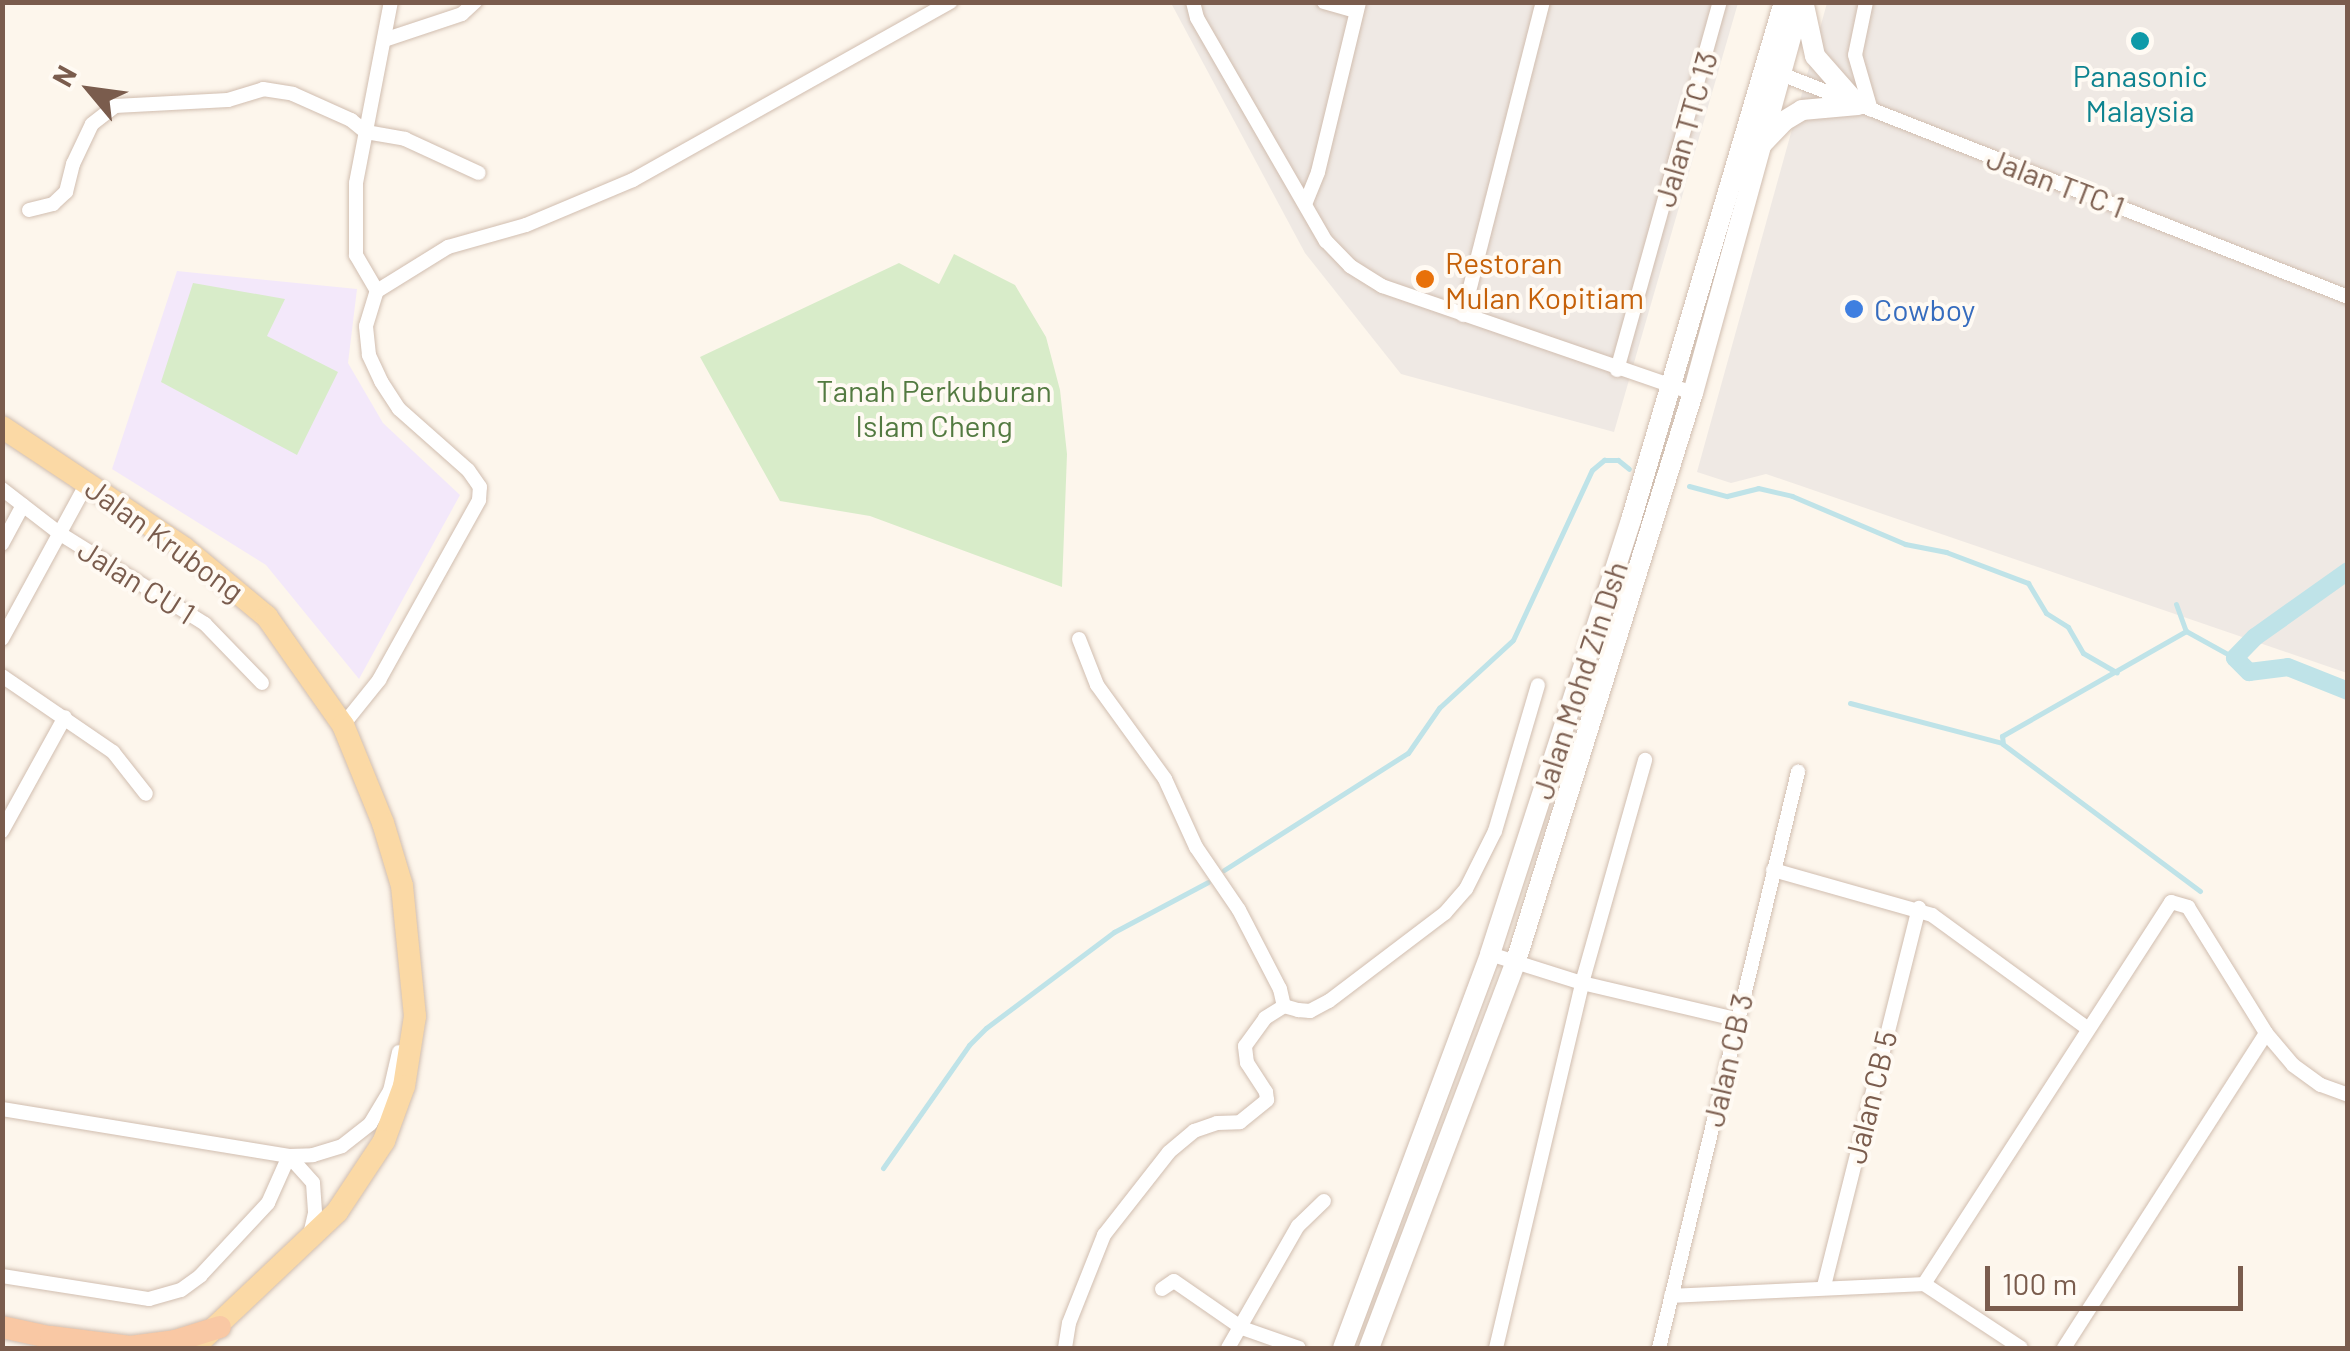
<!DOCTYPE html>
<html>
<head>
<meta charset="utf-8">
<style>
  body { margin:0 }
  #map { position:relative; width:2350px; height:1351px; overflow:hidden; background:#fdf6ec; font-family:Barlow,sans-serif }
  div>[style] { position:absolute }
  .industrial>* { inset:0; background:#efe9e4 }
  .education>* { inset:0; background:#f3e8fa }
  .green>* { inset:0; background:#d8ecc9 }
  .stream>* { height:5px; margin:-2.5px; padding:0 2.5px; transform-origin:2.5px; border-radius:2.5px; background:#bfe3e8 }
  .canal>* { height:18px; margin:-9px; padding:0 9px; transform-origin:9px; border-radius:9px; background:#bfe3e8 }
  .roads { filter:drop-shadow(0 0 2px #d1beb0) drop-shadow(0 0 2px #d1beb0) }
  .minor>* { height:14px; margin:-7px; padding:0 7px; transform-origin:7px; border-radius:7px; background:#fff }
  .secondary>* { height:20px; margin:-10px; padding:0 10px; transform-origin:10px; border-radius:10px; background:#fff }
  .primary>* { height:22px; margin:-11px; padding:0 11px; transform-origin:11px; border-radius:11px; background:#fbd9a5 }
  .trunk>* { height:22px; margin:-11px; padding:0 11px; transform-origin:11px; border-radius:11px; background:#f9c8a4 }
  .dots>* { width:28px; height:28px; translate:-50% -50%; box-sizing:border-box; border:5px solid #fffaf3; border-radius:50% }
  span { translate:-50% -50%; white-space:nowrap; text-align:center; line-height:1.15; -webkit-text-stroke:8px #fffaf3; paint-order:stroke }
  .culture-label { font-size:30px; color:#0d838f }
  .street-label { font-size:30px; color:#7a5c4d }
  .food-label { font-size:30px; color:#c56008 }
  .left { translate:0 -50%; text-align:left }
  .shop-label { font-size:30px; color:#366cbe }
  .park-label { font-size:30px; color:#537a41 }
  .frame { position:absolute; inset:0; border:5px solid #7a5c4d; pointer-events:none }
  .north { position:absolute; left:40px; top:40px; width:100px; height:100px; -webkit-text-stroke:8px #fffaf3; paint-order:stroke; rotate:299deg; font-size:28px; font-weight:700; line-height:40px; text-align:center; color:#7a5c4d }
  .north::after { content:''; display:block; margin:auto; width:35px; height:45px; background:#7a5c4d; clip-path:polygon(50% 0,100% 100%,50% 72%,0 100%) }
  .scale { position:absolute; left:1985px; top:1266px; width:258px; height:45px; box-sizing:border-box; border:5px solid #7a5c4d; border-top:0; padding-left:12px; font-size:30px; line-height:35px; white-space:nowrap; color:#7a5c4d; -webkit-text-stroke:8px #fffaf3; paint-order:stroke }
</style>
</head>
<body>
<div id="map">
  <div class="industrial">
    <i style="clip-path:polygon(1171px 3px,1738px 3px,1614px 432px,1401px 374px,1305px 253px)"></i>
    <i style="clip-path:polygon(1827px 3px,2347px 3px,2347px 673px,1766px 474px,1731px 483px,1697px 472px)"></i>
  </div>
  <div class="education">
    <i style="clip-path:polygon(177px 271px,357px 289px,348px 363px,383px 423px,460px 495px,359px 679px,266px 565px,112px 469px)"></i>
  </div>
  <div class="green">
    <i style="clip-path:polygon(954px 254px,1015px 285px,1046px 337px,1060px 390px,1067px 454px,1062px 587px,870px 516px,780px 501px,700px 357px,899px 263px,939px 284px)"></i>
    <i style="clip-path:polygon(193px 283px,285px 299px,267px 336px,338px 372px,297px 455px,161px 382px)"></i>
  </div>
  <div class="stream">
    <i style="left:1689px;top:486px;width:39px;rotate:15deg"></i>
    <i style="left:1727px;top:496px;width:32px;rotate:-14deg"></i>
    <i style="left:1758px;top:488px;width:35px;rotate:13deg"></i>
    <i style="left:1792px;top:496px;width:123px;rotate:23deg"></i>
    <i style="left:1905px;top:544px;width:42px;rotate:11deg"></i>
    <i style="left:1946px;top:552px;width:88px;rotate:20.7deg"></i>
    <i style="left:2028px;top:583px;width:35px;rotate:59deg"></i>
    <i style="left:2046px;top:613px;width:26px;rotate:32deg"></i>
    <i style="left:2068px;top:627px;width:30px;rotate:60deg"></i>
    <i style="left:2083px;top:653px;width:39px;rotate:30deg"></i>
    <i style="left:2176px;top:604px;width:29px;rotate:70deg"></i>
    <i style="left:1850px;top:703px;width:157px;rotate:14.7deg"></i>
    <i style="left:1224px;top:870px;width:218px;rotate:-32.5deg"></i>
    <i style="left:1408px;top:753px;width:55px;rotate:-55.4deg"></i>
    <i style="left:1439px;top:708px;width:100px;rotate:-42.6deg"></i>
    <i style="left:1513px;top:640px;width:187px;rotate:-65.1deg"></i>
    <i style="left:1592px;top:470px;width:16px;rotate:-40deg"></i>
    <i style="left:1604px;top:460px;width:14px"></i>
    <i style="left:1618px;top:460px;width:14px;rotate:39deg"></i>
    <i style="left:2200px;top:891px;width:246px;rotate:-143.3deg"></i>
    <i style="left:2003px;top:744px;width:8px;rotate:-97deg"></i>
    <i style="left:2002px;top:736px;width:212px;rotate:-29.7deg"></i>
    <i style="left:2186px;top:631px;width:56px;rotate:28.9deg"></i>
    <i style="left:883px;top:1168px;width:150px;rotate:-55deg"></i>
    <i style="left:969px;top:1045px;width:24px;rotate:-45deg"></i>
    <i style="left:986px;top:1028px;width:160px;rotate:-36.9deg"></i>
    <i style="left:1114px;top:932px;width:106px;rotate:-28deg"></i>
  </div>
  <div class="canal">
    <i style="left:2348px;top:571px;width:114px;rotate:144.6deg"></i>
    <i style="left:2255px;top:637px;width:29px;rotate:134deg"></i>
    <i style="left:2235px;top:658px;width:20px;rotate:45deg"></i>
    <i style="left:2249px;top:672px;width:39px;rotate:-7deg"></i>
    <i style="left:2288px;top:667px;width:65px;rotate:21.8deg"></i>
  </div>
  <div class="roads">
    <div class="minor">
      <i style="left:1193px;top:2px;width:16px;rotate:76deg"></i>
      <i style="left:1197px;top:18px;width:258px;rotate:60deg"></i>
      <i style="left:1326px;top:241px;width:35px;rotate:46deg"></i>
      <i style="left:1350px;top:266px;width:38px;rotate:32deg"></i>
      <i style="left:1382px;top:286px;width:329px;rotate:19deg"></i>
      <i style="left:1324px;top:2px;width:33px;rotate:16deg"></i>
      <i style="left:1866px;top:2px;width:54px;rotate:101.7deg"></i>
      <i style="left:1855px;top:55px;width:57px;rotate:73.8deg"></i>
      <i style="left:384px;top:40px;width:82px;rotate:-18.4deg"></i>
      <i style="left:462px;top:14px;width:18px;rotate:-43deg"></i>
      <i style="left:1776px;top:72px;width:615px;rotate:21.47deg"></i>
      <i style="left:1306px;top:202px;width:32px;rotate:-68deg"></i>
      <i style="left:1318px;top:172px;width:175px;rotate:-76.4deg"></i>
      <i style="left:29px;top:210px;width:25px;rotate:-14deg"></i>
      <i style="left:53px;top:204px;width:18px;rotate:-43deg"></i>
      <i style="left:66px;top:192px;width:29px;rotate:-76deg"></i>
      <i style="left:73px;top:164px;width:44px;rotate:-64.6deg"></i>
      <i style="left:92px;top:124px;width:29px;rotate:-38deg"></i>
      <i style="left:115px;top:106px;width:113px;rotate:-3deg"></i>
      <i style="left:228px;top:100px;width:37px;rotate:-17deg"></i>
      <i style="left:263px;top:89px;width:30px;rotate:9deg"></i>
      <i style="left:293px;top:94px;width:64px;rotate:24.1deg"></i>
      <i style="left:351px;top:120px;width:19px;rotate:39deg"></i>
      <i style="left:366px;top:132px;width:40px;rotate:10deg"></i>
      <i style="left:405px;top:139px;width:81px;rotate:24.7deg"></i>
      <i style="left:377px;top:291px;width:42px;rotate:-120.3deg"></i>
      <i style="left:356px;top:255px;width:72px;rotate:-90deg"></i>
      <i style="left:356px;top:183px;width:184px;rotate:-79.1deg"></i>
      <i style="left:1463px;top:315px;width:323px;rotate:-75.7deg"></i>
      <i style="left:1617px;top:370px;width:382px;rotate:-74.4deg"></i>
      <i style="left:2px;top:489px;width:72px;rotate:37.7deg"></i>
      <i style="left:59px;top:533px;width:172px;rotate:31.9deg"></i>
      <i style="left:205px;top:624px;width:82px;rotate:46deg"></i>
      <i style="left:2px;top:544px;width:44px;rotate:-61.7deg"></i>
      <i style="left:2px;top:639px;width:178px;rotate:-61.4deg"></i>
      <i style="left:1079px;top:639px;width:49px;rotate:68.6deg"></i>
      <i style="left:1097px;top:685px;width:116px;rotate:54.1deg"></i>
      <i style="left:1165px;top:779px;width:75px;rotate:65.5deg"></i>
      <i style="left:1196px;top:847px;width:76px;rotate:55.7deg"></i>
      <i style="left:1239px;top:910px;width:89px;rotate:62.6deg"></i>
      <i style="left:1280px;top:989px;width:17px;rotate:77deg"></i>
      <i style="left:1284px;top:1006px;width:15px;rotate:16deg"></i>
      <i style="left:1298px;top:1010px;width:12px;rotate:5deg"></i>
      <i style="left:1310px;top:1011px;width:21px;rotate:-28deg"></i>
      <i style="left:1329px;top:1001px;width:146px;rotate:-37.2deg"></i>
      <i style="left:1445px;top:913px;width:32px;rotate:-49deg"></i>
      <i style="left:1466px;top:889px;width:65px;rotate:-63.4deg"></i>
      <i style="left:1495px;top:831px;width:152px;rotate:-73.6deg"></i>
      <i style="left:2px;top:676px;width:135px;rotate:34.4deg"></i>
      <i style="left:113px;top:752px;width:53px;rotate:51.8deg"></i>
      <i style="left:343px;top:725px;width:58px;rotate:-51.3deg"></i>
      <i style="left:379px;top:680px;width:206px;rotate:-60.9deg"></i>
      <i style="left:479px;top:500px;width:13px;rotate:-86deg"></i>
      <i style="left:480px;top:487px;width:21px;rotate:-125deg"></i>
      <i style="left:468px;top:470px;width:92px;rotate:-138.5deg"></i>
      <i style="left:399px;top:409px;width:33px;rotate:-123deg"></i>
      <i style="left:381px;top:381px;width:29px;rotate:-115deg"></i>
      <i style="left:369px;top:355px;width:29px;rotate:-96deg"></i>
      <i style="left:366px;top:326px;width:37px;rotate:-73deg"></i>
      <i style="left:377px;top:291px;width:84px;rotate:-31.8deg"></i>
      <i style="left:448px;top:247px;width:81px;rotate:-15.8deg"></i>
      <i style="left:526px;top:225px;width:116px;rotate:-22.8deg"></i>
      <i style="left:633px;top:180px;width:364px;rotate:-29.3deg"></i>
      <i style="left:2px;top:831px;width:130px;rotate:-61.1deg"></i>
      <i style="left:1773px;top:870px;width:165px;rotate:15.8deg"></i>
      <i style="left:1932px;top:915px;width:192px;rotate:36.1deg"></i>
      <i style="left:1490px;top:954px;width:96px;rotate:17.5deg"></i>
      <i style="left:1582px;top:983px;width:158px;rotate:13.2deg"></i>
      <i style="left:2px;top:1109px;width:291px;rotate:9.3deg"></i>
      <i style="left:289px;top:1156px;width:24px;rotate:-2deg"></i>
      <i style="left:313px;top:1155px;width:30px;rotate:-17deg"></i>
      <i style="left:342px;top:1146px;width:36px;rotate:-38deg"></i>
      <i style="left:370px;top:1124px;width:39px;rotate:-59deg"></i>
      <i style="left:390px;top:1091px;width:40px;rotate:-77deg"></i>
      <i style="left:289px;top:1156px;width:36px;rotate:48deg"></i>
      <i style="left:313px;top:1183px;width:30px;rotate:86deg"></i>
      <i style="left:315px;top:1213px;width:23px;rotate:103deg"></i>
      <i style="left:2px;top:1276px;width:149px;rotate:8.9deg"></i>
      <i style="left:149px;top:1299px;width:33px;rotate:-16deg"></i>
      <i style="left:181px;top:1290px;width:24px;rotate:-36deg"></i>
      <i style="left:200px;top:1276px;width:100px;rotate:-47deg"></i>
      <i style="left:268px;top:1203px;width:51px;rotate:-65.9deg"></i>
      <i style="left:1924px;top:1284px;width:455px;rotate:-57.1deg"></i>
      <i style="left:2171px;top:902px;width:18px;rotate:16deg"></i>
      <i style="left:2188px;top:907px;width:148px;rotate:58.2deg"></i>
      <i style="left:2266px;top:1033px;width:42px;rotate:49.8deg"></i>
      <i style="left:2293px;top:1065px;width:34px;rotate:36deg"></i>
      <i style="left:2321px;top:1085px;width:29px;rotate:20deg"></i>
      <i style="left:1824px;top:1286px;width:390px;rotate:-75.9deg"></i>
      <i style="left:1162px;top:1289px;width:14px;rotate:-34deg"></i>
      <i style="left:1174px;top:1281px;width:83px;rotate:34.7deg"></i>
      <i style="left:1242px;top:1328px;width:60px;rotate:19.3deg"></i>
      <i style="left:1671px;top:1296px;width:253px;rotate:-2.7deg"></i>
      <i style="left:1924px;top:1284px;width:116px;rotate:33.4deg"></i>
      <i style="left:1065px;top:1348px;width:25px;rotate:-81deg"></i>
      <i style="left:1069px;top:1323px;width:95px;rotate:-68.3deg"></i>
      <i style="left:1104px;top:1235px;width:105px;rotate:-51.9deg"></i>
      <i style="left:1169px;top:1152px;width:33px;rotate:-40deg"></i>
      <i style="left:1194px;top:1131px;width:24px;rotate:-19deg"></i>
      <i style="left:1217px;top:1123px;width:23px;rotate:-2deg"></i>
      <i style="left:1240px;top:1122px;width:35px;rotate:-39deg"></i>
      <i style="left:1267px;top:1100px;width:8px;rotate:-97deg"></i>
      <i style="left:1266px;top:1092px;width:35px;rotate:-123deg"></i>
      <i style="left:1247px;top:1063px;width:17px;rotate:-97deg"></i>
      <i style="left:1245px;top:1046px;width:34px;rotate:-54deg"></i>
      <i style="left:1265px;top:1018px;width:22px;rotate:-32deg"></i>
      <i style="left:1228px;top:1348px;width:141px;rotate:-60.2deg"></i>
      <i style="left:1298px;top:1226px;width:36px;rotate:-44deg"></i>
      <i style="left:1496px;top:1348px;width:375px;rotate:-76.7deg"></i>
      <i style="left:1582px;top:983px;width:232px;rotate:-74.2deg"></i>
      <i style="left:1659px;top:1348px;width:593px;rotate:-76.43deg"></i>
      <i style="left:2064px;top:1348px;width:374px;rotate:-57.3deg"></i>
    </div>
    <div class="secondary">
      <i style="left:1804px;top:5px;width:52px;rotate:77.8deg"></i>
      <i style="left:1815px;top:56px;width:65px;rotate:48.7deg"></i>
      <i style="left:1763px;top:143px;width:30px;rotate:-46deg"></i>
      <i style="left:1784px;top:121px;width:21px;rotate:-31deg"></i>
      <i style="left:1802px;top:110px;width:56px;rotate:-5.1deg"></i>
      <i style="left:1343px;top:1348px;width:421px;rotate:-69.5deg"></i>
      <i style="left:1490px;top:954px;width:456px;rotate:-72deg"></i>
      <i style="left:1631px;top:520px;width:540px;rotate:-73.54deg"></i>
      <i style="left:1369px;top:1348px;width:411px;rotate:-69.2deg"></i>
      <i style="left:1515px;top:964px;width:598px;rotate:-72.69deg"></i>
      <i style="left:1693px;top:393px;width:406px;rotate:-74.6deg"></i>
    </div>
    <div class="primary">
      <i style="left:2px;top:427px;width:219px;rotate:33.6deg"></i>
      <i style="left:184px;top:548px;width:108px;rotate:39.7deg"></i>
      <i style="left:267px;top:617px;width:132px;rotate:54.9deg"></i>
      <i style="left:343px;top:725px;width:106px;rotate:67.8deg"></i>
      <i style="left:383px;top:823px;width:66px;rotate:73.2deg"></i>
      <i style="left:402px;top:886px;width:131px;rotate:84.3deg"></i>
      <i style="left:415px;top:1016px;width:71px;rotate:98.9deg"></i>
      <i style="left:404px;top:1086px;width:59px;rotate:110deg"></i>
      <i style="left:384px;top:1141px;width:85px;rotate:123.5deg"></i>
      <i style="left:337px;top:1212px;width:198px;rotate:136.6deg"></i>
    </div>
    <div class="trunk">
      <i style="left:2px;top:1327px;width:62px;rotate:12deg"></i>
      <i style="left:51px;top:1337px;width:80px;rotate:7.2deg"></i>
      <i style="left:130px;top:1347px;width:45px;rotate:-7.6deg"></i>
      <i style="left:175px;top:1341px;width:47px;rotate:-17.3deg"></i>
    </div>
  </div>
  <div class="dots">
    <i style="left:2140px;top:41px;background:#0f9aa8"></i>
    <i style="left:1425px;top:279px;background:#e8710a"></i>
    <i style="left:1854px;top:309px;background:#3f7fe0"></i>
  </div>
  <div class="culture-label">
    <span style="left:2140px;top:92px">Panasonic<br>Malaysia</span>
  </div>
  <div class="street-label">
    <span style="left:1685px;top:129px;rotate:-74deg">Jalan TTC 13</span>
    <span style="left:2056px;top:182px;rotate:21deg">Jalan TTC 1</span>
    <span style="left:165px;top:539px;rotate:36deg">Jalan Krubong</span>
    <span style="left:137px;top:581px;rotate:32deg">Jalan CU 1</span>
    <span style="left:1579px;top:680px;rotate:-72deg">Jalan Mohd Zin Dsh</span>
    <span style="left:1727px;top:1060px;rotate:-77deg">Jalan CB 3</span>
    <span style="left:1870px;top:1097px;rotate:-76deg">Jalan CB 5</span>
  </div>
  <div class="food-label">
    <span class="left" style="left:1445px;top:279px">Restoran<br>Mulan Kopitiam</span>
  </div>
  <div class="shop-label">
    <span class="left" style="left:1874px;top:309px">Cowboy</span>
  </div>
  <div class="park-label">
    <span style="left:934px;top:407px">Tanah Perkuburan<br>Islam Cheng</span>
  </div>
  <div class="frame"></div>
  <div class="north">N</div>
  <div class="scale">100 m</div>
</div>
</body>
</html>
